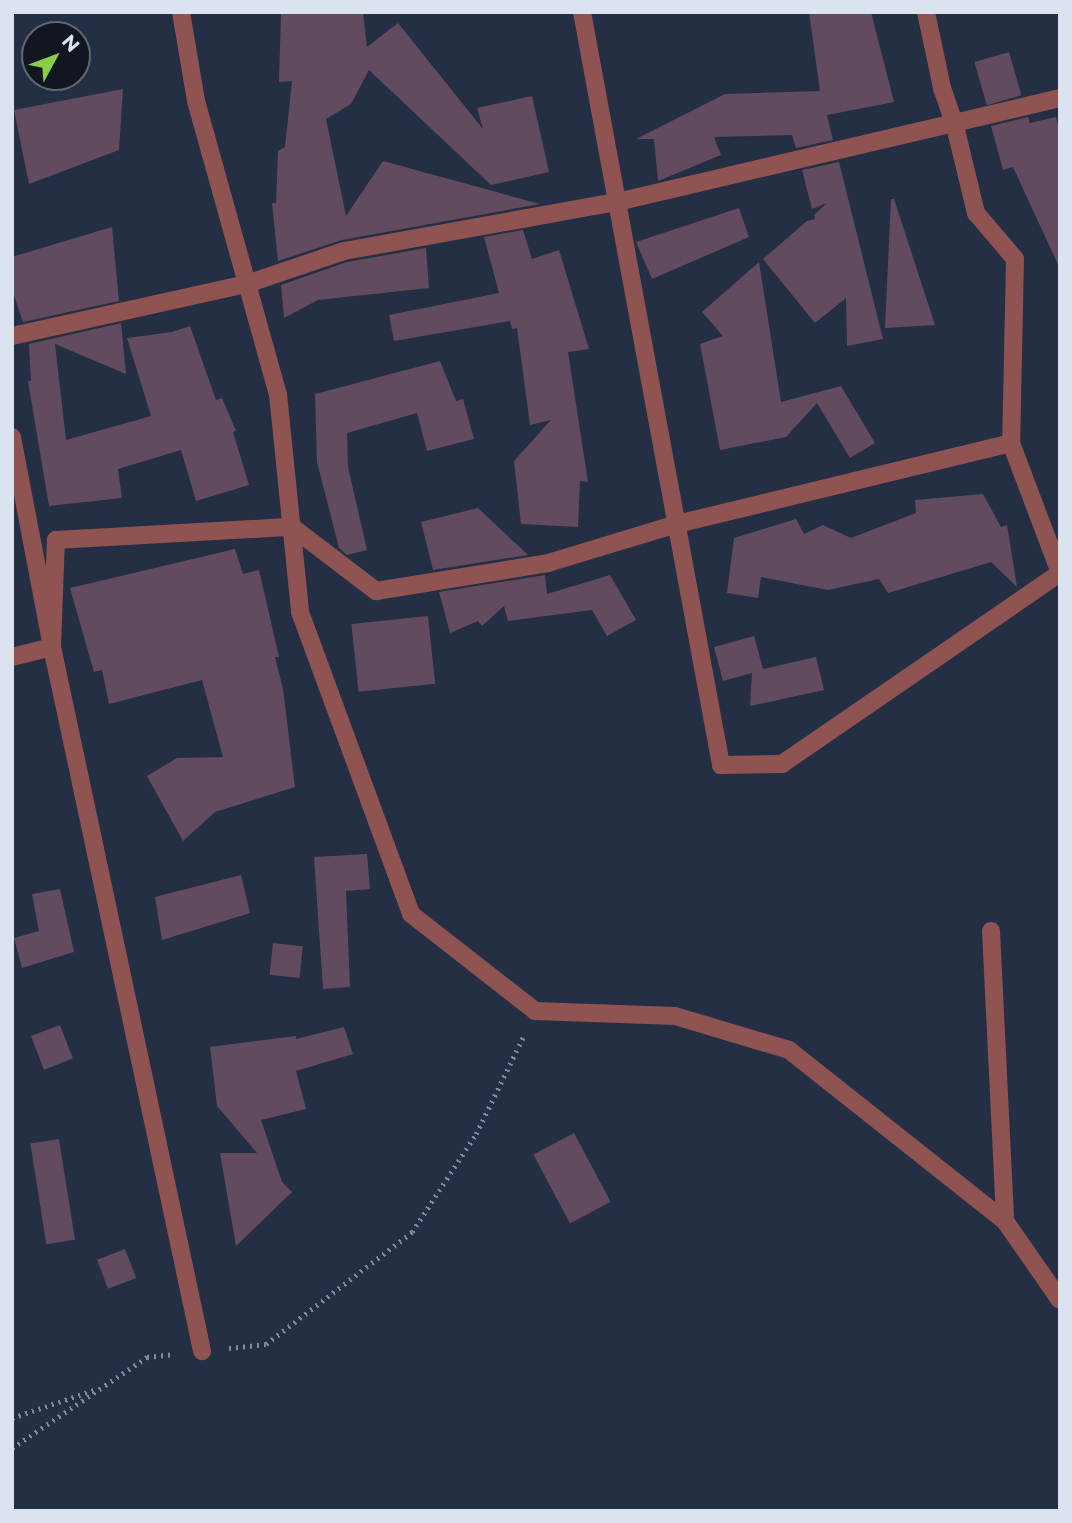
<!DOCTYPE html>
<html>
<head>
<meta charset="utf-8">
<style>
  body { margin:0 }
  #map { position:relative; width:1072px; height:1523px; overflow:hidden; background:#242e44; font-family:Montserrat,sans-serif }
  div>[style] { position:absolute }
  .building>* { inset:0; background:#624b5f; transform-origin:0 0 }
  .path>* { height:4.5px; margin-top:-2.25px; transform-origin:0; background:repeating-linear-gradient(90deg,#81899b 0 2px,transparent 0 7px) }
  .minor>* { height:18px; margin:-9px; padding:0 9px; transform-origin:9px; border-radius:9px; background:#8f5351 }
  span { translate:-50% -50%; white-space:nowrap; text-align:center; line-height:1.15; -webkit-text-stroke:5px #121620; paint-order:stroke }
  .frame { position:absolute; inset:0; border:14px solid #dbe2f0; pointer-events:none }
  .north { position:absolute; left:21px; top:21px; width:70px; height:70px; box-sizing:border-box; background:#121620; border:2px solid #626873; border-radius:50%; rotate:49deg; font-size:19px; font-weight:700; line-height:28px; text-align:center; color:#dbe2f0 }
  .north::after { content:''; display:block; margin:auto; width:24px; height:32px; background:#8ace47; clip-path:polygon(50% 0,100% 100%,50% 72%,0 100%) }
</style>
</head>
<body>
<div id="map">
  <div class="building">
    <i style="clip-path:polygon(281px 12px,363px 12px,367px 47px,398px 23px,483px 129px,477px 108px,532px 96px,549px 172px,491px 185px,369px 70px,351px 104px,326px 119px,346px 216px,383px 161px,540px 204px,342px 240px,278px 261px,272px 203px,276px 203px,278px 151px,285px 147px,292px 81px,279px 82px)"></i>
    <i style="clip-path:polygon(809px 12px,871px 12px,894px 102px,827px 115px,833px 140px,796px 148px,792px 135px,714px 137px,721px 155px,658px 181px,654px 139px,636px 139px,725px 94px,820px 91px)"></i>
    <i style="left:1009px;top:52px;width:45px;height:36px;rotate:74deg"></i>
    <i style="clip-path:polygon(123px 89px,119px 150px,29px 184px,14px 110px)"></i>
    <i style="clip-path:polygon(1028px 117px,1030px 123px,1056px 117px,1060px 133px,1060px 269px,1013px 167px,1003px 170px,991px 126px)"></i>
    <i style="clip-path:polygon(839px 162px,883px 339px,847px 346px,846px 298px,815px 323px,763px 259px,807px 221px,815px 219px,814px 215px,827px 203px,812px 209px,802px 170px)"></i>
    <i style="clip-path:polygon(891px 199px,894px 199px,935px 325px,885px 328px)"></i>
    <i style="clip-path:polygon(739px 208px,749px 237px,652px 279px,636px 242px)"></i>
    <i style="clip-path:polygon(112px 227px,119px 301px,23px 322px,12px 290px,12px 257px)"></i>
    <i style="clip-path:polygon(523px 230px,532px 259px,559px 250px,589px 349px,568px 352px,588px 482px,580px 481px,578px 527px,521px 524px,514px 461px,551px 420px,530px 425px,517px 328px,512px 329px,510px 321px,394px 341px,389px 315px,499px 293px,484px 237px)"></i>
    <i style="clip-path:polygon(426px 248px,429px 288px,318px 300px,284px 318px,281px 285px,347px 262px)"></i>
    <i style="clip-path:polygon(759px 262px,781px 402px,841px 386px,875px 443px,850px 458px,817px 403px,786px 437px,720px 450px,700px 344px,723px 336px,702px 312px)"></i>
    <i style="clip-path:polygon(121px 323px,126px 374px,55px 344px,66px 440px,151px 416px,127px 338px,172px 332px,190px 326px,216px 400px,222px 398px,236px 431px,233px 432px,249px 485px,196px 501px,181px 450px,118px 469px,122px 498px,49px 506px,28px 381px,31px 381px,29px 344px)"></i>
    <i style="clip-path:polygon(440px 361px,456px 401px,463px 399px,474px 439px,427px 451px,417px 413px,347px 433px,348px 467px,367px 550px,347px 555px,339px 548px,317px 462px,315px 394px)"></i>
    <i style="clip-path:polygon(983px 494px,1001px 527px,1007px 525px,1017px 587px,991px 562px,888px 593px,879px 579px,828px 590px,761px 577px,758px 598px,727px 593px,734px 538px,796px 519px,804px 534px,823px 525px,851px 538px,916px 513px,915px 500px)"></i>
    <i style="clip-path:polygon(478px 508px,528px 555px,433px 570px,421px 522px)"></i>
    <i style="clip-path:polygon(235px 549px,243px 574px,259px 570px,279px 657px,275px 657px,283px 689px,295px 787px,215px 812px,183px 841px,147px 776px,177px 758px,223px 757px,202px 680px,109px 704px,102px 670px,94px 672px,70px 588px)"></i>
    <i style="clip-path:polygon(545px 575px,547px 594px,610px 575px,636px 620px,607px 636px,592px 610px,508px 621px,504px 606px,482px 626px,478px 621px,450px 633px,439px 592px)"></i>
    <i style="left:428px;top:616px;width:68px;height:77px;rotate:84deg"></i>
    <i style="clip-path:polygon(754px 636px,763px 669px,816px 657px,824px 690px,750px 706px,752px 673px,723px 681px,714px 647px)"></i>
    <i style="clip-path:polygon(367px 854px,370px 889px,346px 891px,350px 987px,323px 989px,314px 857px)"></i>
    <i style="clip-path:polygon(241px 875px,250px 913px,162px 940px,155px 897px)"></i>
    <i style="clip-path:polygon(60px 889px,74px 952px,22px 968px,14px 938px,39px 931px,32px 894px)"></i>
    <i style="left:273px;top:943px;width:30px;height:32px;rotate:6deg"></i>
    <i style="left:60px;top:1025px;width:36px;height:31px;rotate:69deg"></i>
    <i style="clip-path:polygon(344px 1027px,353px 1054px,296px 1071px,306px 1109px,261px 1120px,282px 1182px,292px 1192px,236px 1246px,220px 1153px,257px 1153px,217px 1106px,210px 1047px,296px 1036px,296px 1039px)"></i>
    <i style="left:574px;top:1133px;width:78px;height:46px;rotate:62deg"></i>
    <i style="left:59px;top:1139px;width:102px;height:29px;rotate:81deg"></i>
    <i style="left:125px;top:1249px;width:31px;height:30px;rotate:69deg"></i>
  </div>
  <div class="path">
    <i style="left:229px;top:1348px;width:37px;rotate:-6deg"></i>
    <i style="left:266px;top:1344px;width:184px;rotate:-37.5deg"></i>
    <i style="left:412px;top:1232px;width:117px;rotate:-56.9deg"></i>
    <i style="left:476px;top:1134px;width:108px;rotate:-64.1deg"></i>
    <i style="left:12px;top:1418px;width:87px;rotate:-18.9deg"></i>
    <i style="left:12px;top:1448px;width:163px;rotate:-34deg"></i>
    <i style="left:147px;top:1357px;width:28px;rotate:-6deg"></i>
  </div>
  <div class="minor">
    <i style="left:181px;top:12px;width:90px;rotate:80.4deg"></i>
    <i style="left:196px;top:101px;width:304px;rotate:74.4deg"></i>
    <i style="left:278px;top:394px;width:219px;rotate:84.2deg"></i>
    <i style="left:300px;top:612px;width:322px;rotate:69.8deg"></i>
    <i style="left:411px;top:914px;width:157px;rotate:38deg"></i>
    <i style="left:535px;top:1011px;width:140px;rotate:2deg"></i>
    <i style="left:675px;top:1016px;width:119px;rotate:16.6deg"></i>
    <i style="left:789px;top:1050px;width:275px;rotate:38.4deg"></i>
    <i style="left:582px;top:12px;width:766px;rotate:79.54deg"></i>
    <i style="left:721px;top:765px;width:61px;rotate:-0.9deg"></i>
    <i style="left:782px;top:764px;width:337px;rotate:-34.5deg"></i>
    <i style="left:926px;top:12px;width:78px;rotate:78.1deg"></i>
    <i style="left:942px;top:88px;width:36px;rotate:71deg"></i>
    <i style="left:954px;top:122px;width:94px;rotate:76.4deg"></i>
    <i style="left:976px;top:213px;width:60px;rotate:49.7deg"></i>
    <i style="left:1015px;top:259px;width:184px;rotate:91.2deg"></i>
    <i style="left:1011px;top:443px;width:139px;rotate:69.3deg"></i>
    <i style="left:12px;top:336px;width:241px;rotate:-12.5deg"></i>
    <i style="left:247px;top:284px;width:102px;rotate:-18.8deg"></i>
    <i style="left:344px;top:251px;width:277px;rotate:-10.2deg"></i>
    <i style="left:617px;top:202px;width:455px;rotate:-13.2deg"></i>
    <i style="left:12px;top:437px;width:214px;rotate:79.2deg"></i>
    <i style="left:52px;top:647px;width:720px;rotate:77.97deg"></i>
    <i style="left:12px;top:657px;width:41px;rotate:-14deg"></i>
    <i style="left:52px;top:647px;width:107px;rotate:-87.9deg"></i>
    <i style="left:56px;top:540px;width:236px;rotate:-3.2deg"></i>
    <i style="left:292px;top:527px;width:106px;rotate:37.3deg"></i>
    <i style="left:376px;top:591px;width:174px;rotate:-9.2deg"></i>
    <i style="left:548px;top:563px;width:135px;rotate:-16.8deg"></i>
    <i style="left:677px;top:524px;width:344px;rotate:-13.6deg"></i>
    <i style="left:991px;top:931px;width:290px;rotate:87.2deg"></i>
    <i style="left:1005px;top:1221px;width:96px;rotate:55.2deg"></i>
  </div>
  <div class="frame"></div>
  <div class="north">N</div>
</div>
</body>
</html>
